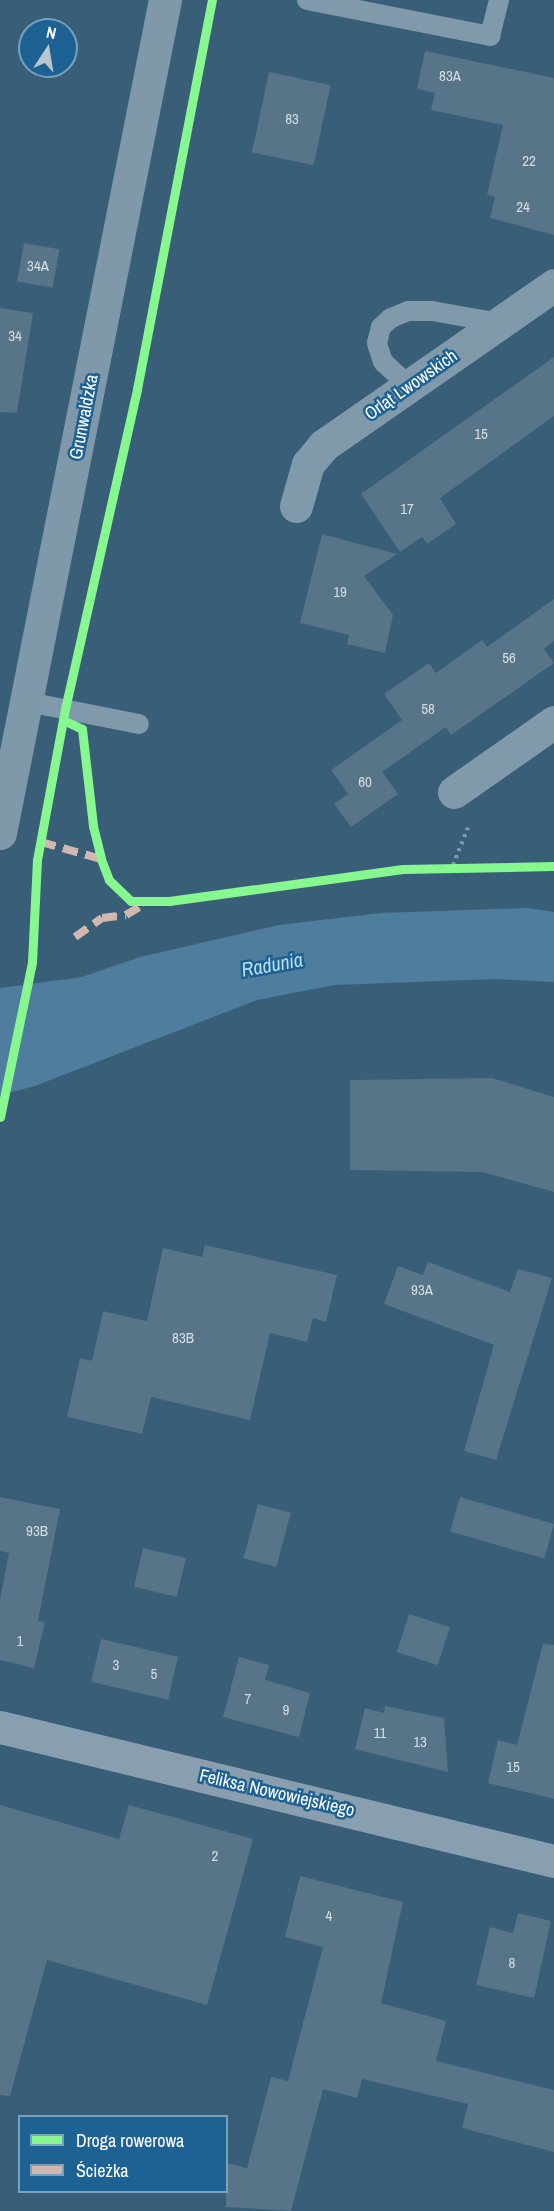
<!DOCTYPE html>
<html>
<head>
<meta charset="utf-8">
<style>
  body { margin:0 }
  #map { position:relative; width:554px; height:2211px; overflow:hidden; background:#395e78; font-family:"Archivo Narrow",sans-serif }
  div>[style] { position:absolute }
  .water>* { inset:0; background:#4f7d9d }
  .building>* { inset:0; background:#577488; transform-origin:0 0 }
  .path>* { height:4px; margin-top:-2px; transform-origin:0; background:repeating-linear-gradient(90deg,#819aab 0 3px,transparent 0 7.5px) }
  .lane>* { height:20px; margin:-10px; padding:0 10px; transform-origin:10px; border-radius:10px; background:#819aab }
  .street>* { height:33px; margin:-16.5px; padding:0 16.5px; transform-origin:16.5px; border-radius:16.5px; background:#819aab }
  .secondary>* { height:33px; margin:-16.5px; padding:0 16.5px; transform-origin:16.5px; border-radius:16.5px; background:#899faf }
  .primary>* { height:33px; margin:-16.5px; padding:0 16.5px; transform-origin:16.5px; border-radius:16.5px; background:#8099aa }
  .quiet>* { height:8px; margin-top:-4px; transform-origin:0; background:repeating-linear-gradient(90deg,#d1b7ad 0 15px,transparent 0 23px) }
  .cycleway>* { height:9px; margin:-4.5px; padding:0 4.5px; transform-origin:4.5px; border-radius:4.5px; background:#87f88f }
  span { translate:-50% -50%; white-space:nowrap; text-align:center; line-height:1.15; -webkit-text-stroke:5px #1e6293; paint-order:stroke }
  .number-label { font-size:15px; color:#d5dce1 }
  .number-label span { -webkit-text-stroke-width:0 }
  .street-label { font-size:18px; color:#fff }
  .water-label { font-size:20px; color:#bcdef5; font-style:italic }
  .legend { position:absolute; left:18px; top:2115px; width:210px; height:78px; box-sizing:border-box; background:#1e6293; border:2px solid #78a1be; margin:0; padding:8px 10px; list-style:none; font-size:18px; color:#fff }
  .legend li { display:flex; align-items:center; gap:12px; height:30px }
  .legend b { width:30px; border:2px solid #78a1be }
  .north { position:absolute; left:18px; top:18px; width:60px; height:60px; box-sizing:border-box; background:#1e6293; border:2px solid #78a1be; border-radius:50%; rotate:12deg; font-size:16px; font-weight:700; line-height:24px; text-align:center; color:#fff }
  .north::after { content:''; display:block; margin:auto; width:21px; height:27px; background:#bac7d0; clip-path:polygon(50% 0,100% 100%,50% 72%,0 100%) }
</style>
</head>
<body>
<div id="map">
  <div class="water">
    <i style="clip-path:polygon(527px 908px,554px 912px,554px 982px,494px 979px,335px 985px,257px 1000px,35px 1086px,0 1095px,0 988px,82px 977px,140px 957px,279px 925px,380px 913px)"></i>
  </div>
  <div class="building">
    <i style="clip-path:polygon(425px 51px,554px 78px,554px 235px,490px 218px,495px 197px,487px 195px,503px 125px,431px 110px,435px 93px,417px 89px)"></i>
    <i style="left:269px;top:72px;width:63px;height:82px;rotate:12deg"></i>
    <i style="left:24px;top:243px;width:36px;height:39px;rotate:10deg"></i>
    <i style="clip-path:polygon(0 308px,33px 313px,17px 413px,0 412px)"></i>
    <i style="clip-path:polygon(554px 357px,554px 416px,440px 498px,456px 524px,427px 544px,422px 537px,400px 552px,361px 494px)"></i>
    <i style="clip-path:polygon(322px 534px,397px 554px,364px 576px,393px 615px,385px 653px,347px 644px,349px 635px,300px 623px)"></i>
    <i style="clip-path:polygon(554px 599px,554px 641px,544px 649px,554px 663px,451px 735px,446px 727px,382px 772px,398px 794px,351px 827px,334px 804px,348px 794px,331px 770px,402px 720px,384px 694px,429px 663px,436px 673px,482px 640px,487px 647px)"></i>
    <i style="clip-path:polygon(492px 1078px,554px 1097px,554px 1192px,482px 1172px,350px 1170px,350px 1080px)"></i>
    <i style="clip-path:polygon(205px 1245px,337px 1275px,326px 1322px,313px 1318px,307px 1342px,270px 1333px,250px 1420px,151px 1397px,142px 1434px,67px 1417px,80px 1358px,92px 1361px,103px 1311px,147px 1321px,163px 1248px,202px 1257px)"></i>
    <i style="clip-path:polygon(428px 1262px,510px 1292px,518px 1269px,552px 1278px,496px 1460px,464px 1451px,494px 1345px,384px 1304px,398px 1266px,423px 1275px)"></i>
    <i style="clip-path:polygon(0 1497px,60px 1509px,38px 1621px,45px 1622px,34px 1668px,0 1660px,0 1600px,9px 1553px,0 1551px)"></i>
    <i style="left:460px;top:1497px;width:98px;height:36px;rotate:16deg"></i>
    <i style="left:258px;top:1504px;width:34px;height:56px;rotate:15deg"></i>
    <i style="left:143px;top:1548px;width:44px;height:40px;rotate:13deg"></i>
    <i style="left:409px;top:1614px;width:43px;height:40px;rotate:18deg"></i>
    <i style="left:101px;top:1639px;width:79px;height:44px;rotate:13deg"></i>
    <i style="clip-path:polygon(543px 1644px,554px 1645px,554px 1799px,488px 1783px,498px 1740px,517px 1745px)"></i>
    <i style="clip-path:polygon(239px 1657px,269px 1665px,265px 1680px,310px 1693px,299px 1737px,223px 1717px)"></i>
    <i style="clip-path:polygon(385px 1706px,444px 1718px,448px 1772px,355px 1749px,365px 1708px,384px 1713px)"></i>
    <i style="clip-path:polygon(0 1805px,119px 1839px,129px 1805px,253px 1839px,207px 2005px,47px 1960px,10px 2096px,0 2095px)"></i>
    <i style="clip-path:polygon(300px 1876px,403px 1902px,381px 2003px,446px 2021px,436px 2061px,554px 2090px,554px 2152px,462px 2128px,468px 2104px,362px 2079px,357px 2098px,323px 2089px,291px 2211px,226px 2207px,226px 2163px,247px 2168px,271px 2077px,288px 2081px,323px 1947px,285px 1937px)"></i>
    <i style="clip-path:polygon(518px 1913px,551px 1921px,534px 1998px,476px 1985px,490px 1927px,513px 1933px)"></i>
  </div>
  <div class="path">
    <i style="left:453px;top:865px;width:43px;rotate:-68.2deg"></i>
  </div>
  <div class="lane">
    <i style="left:307px;top:0;width:187px;rotate:11.1deg"></i>
    <i style="left:490px;top:36px;width:37px;rotate:-76deg"></i>
    <i style="left:409px;top:386px;width:35px;rotate:-137deg"></i>
    <i style="left:383px;top:362px;width:20px;rotate:-108deg"></i>
    <i style="left:377px;top:343px;width:16px;rotate:-76deg"></i>
    <i style="left:381px;top:327px;width:13px;rotate:-42deg"></i>
    <i style="left:391px;top:318px;width:18px;rotate:-22deg"></i>
    <i style="left:408px;top:311px;width:24px"></i>
    <i style="left:432px;top:311px;width:69px;rotate:10deg"></i>
    <i style="left:28px;top:702px;width:113px;rotate:11.2deg"></i>
  </div>
  <div class="street">
    <i style="left:296px;top:506px;width:44px;rotate:-74.1deg"></i>
    <i style="left:308px;top:464px;width:25px;rotate:-50deg"></i>
    <i style="left:324px;top:445px;width:280px;rotate:-34.8deg"></i>
    <i style="left:454px;top:792px;width:122px;rotate:-35deg"></i>
  </div>
  <div class="secondary">
    <i style="left:0;top:1727px;width:570px;rotate:13.6deg"></i>
  </div>
  <div class="primary">
    <i style="left:0;top:833px;width:849px;rotate:-78.8deg"></i>
  </div>
  <div class="quiet">
    <i style="left:41px;top:842px;width:62px;rotate:15.8deg"></i>
    <i style="left:75px;top:937px;width:33px;rotate:-35deg"></i>
    <i style="left:102px;top:918px;width:24px;rotate:-7deg"></i>
    <i style="left:126px;top:915px;width:21px;rotate:-31deg"></i>
  </div>
  <div class="cycleway">
    <i style="left:63px;top:720px;width:21px;rotate:25deg"></i>
    <i style="left:82px;top:729px;width:98px;rotate:83.5deg"></i>
    <i style="left:93px;top:826px;width:34px;rotate:76deg"></i>
    <i style="left:101px;top:859px;width:22px;rotate:69deg"></i>
    <i style="left:109px;top:880px;width:30px;rotate:44deg"></i>
    <i style="left:131px;top:901px;width:38px"></i>
    <i style="left:169px;top:901px;width:236px;rotate:-7.8deg"></i>
    <i style="left:403px;top:869px;width:151px;rotate:-1.1deg"></i>
    <i style="left:0;top:1117px;width:158px;rotate:-78.3deg"></i>
    <i style="left:32px;top:962px;width:102px;rotate:-87.2deg"></i>
    <i style="left:37px;top:860px;width:154px;rotate:-79.5deg"></i>
    <i style="left:65px;top:709px;width:328px;rotate:-77.3deg"></i>
    <i style="left:137px;top:389px;width:396px;rotate:-79.1deg"></i>
  </div>
  <div class="number-label">
    <span style="left:450px;top:76px">83A</span>
    <span style="left:292px;top:119px">83</span>
    <span style="left:529px;top:161px">22</span>
    <span style="left:523px;top:207px">24</span>
    <span style="left:38px;top:266px">34A</span>
    <span style="left:15px;top:336px">34</span>
    <span style="left:481px;top:434px">15</span>
    <span style="left:407px;top:509px">17</span>
    <span style="left:340px;top:592px">19</span>
    <span style="left:509px;top:658px">56</span>
    <span style="left:428px;top:709px">58</span>
    <span style="left:365px;top:782px">60</span>
    <span style="left:422px;top:1290px">93A</span>
    <span style="left:183px;top:1338px">83B</span>
    <span style="left:37px;top:1531px">93B</span>
    <span style="left:20px;top:1641px">1</span>
    <span style="left:116px;top:1665px">3</span>
    <span style="left:154px;top:1674px">5</span>
    <span style="left:248px;top:1699px">7</span>
    <span style="left:286px;top:1710px">9</span>
    <span style="left:380px;top:1733px">11</span>
    <span style="left:420px;top:1742px">13</span>
    <span style="left:513px;top:1767px">15</span>
    <span style="left:215px;top:1856px">2</span>
    <span style="left:329px;top:1916px">4</span>
    <span style="left:512px;top:1963px">8</span>
  </div>
  <div class="street-label">
    <span style="left:411px;top:385px;rotate:-35deg">Orląt Lwowskich</span>
    <span style="left:84px;top:417px;rotate:-79deg">Grunwaldzka</span>
    <span style="left:277px;top:1793px;rotate:13deg">Feliksa Nowowiejskiego</span>
  </div>
  <div class="water-label">
    <span style="left:272px;top:964px;rotate:-10deg">Radunia</span>
  </div>
  <ul class="legend">
  <li><b style="height:8px;background:#87f88f"></b>Droga rowerowa</li>
  <li><b style="height:8px;background:#d1b7ad"></b>Ścieżka</li>
  </ul>
  <div class="north">N</div>
</div>
</body>
</html>
